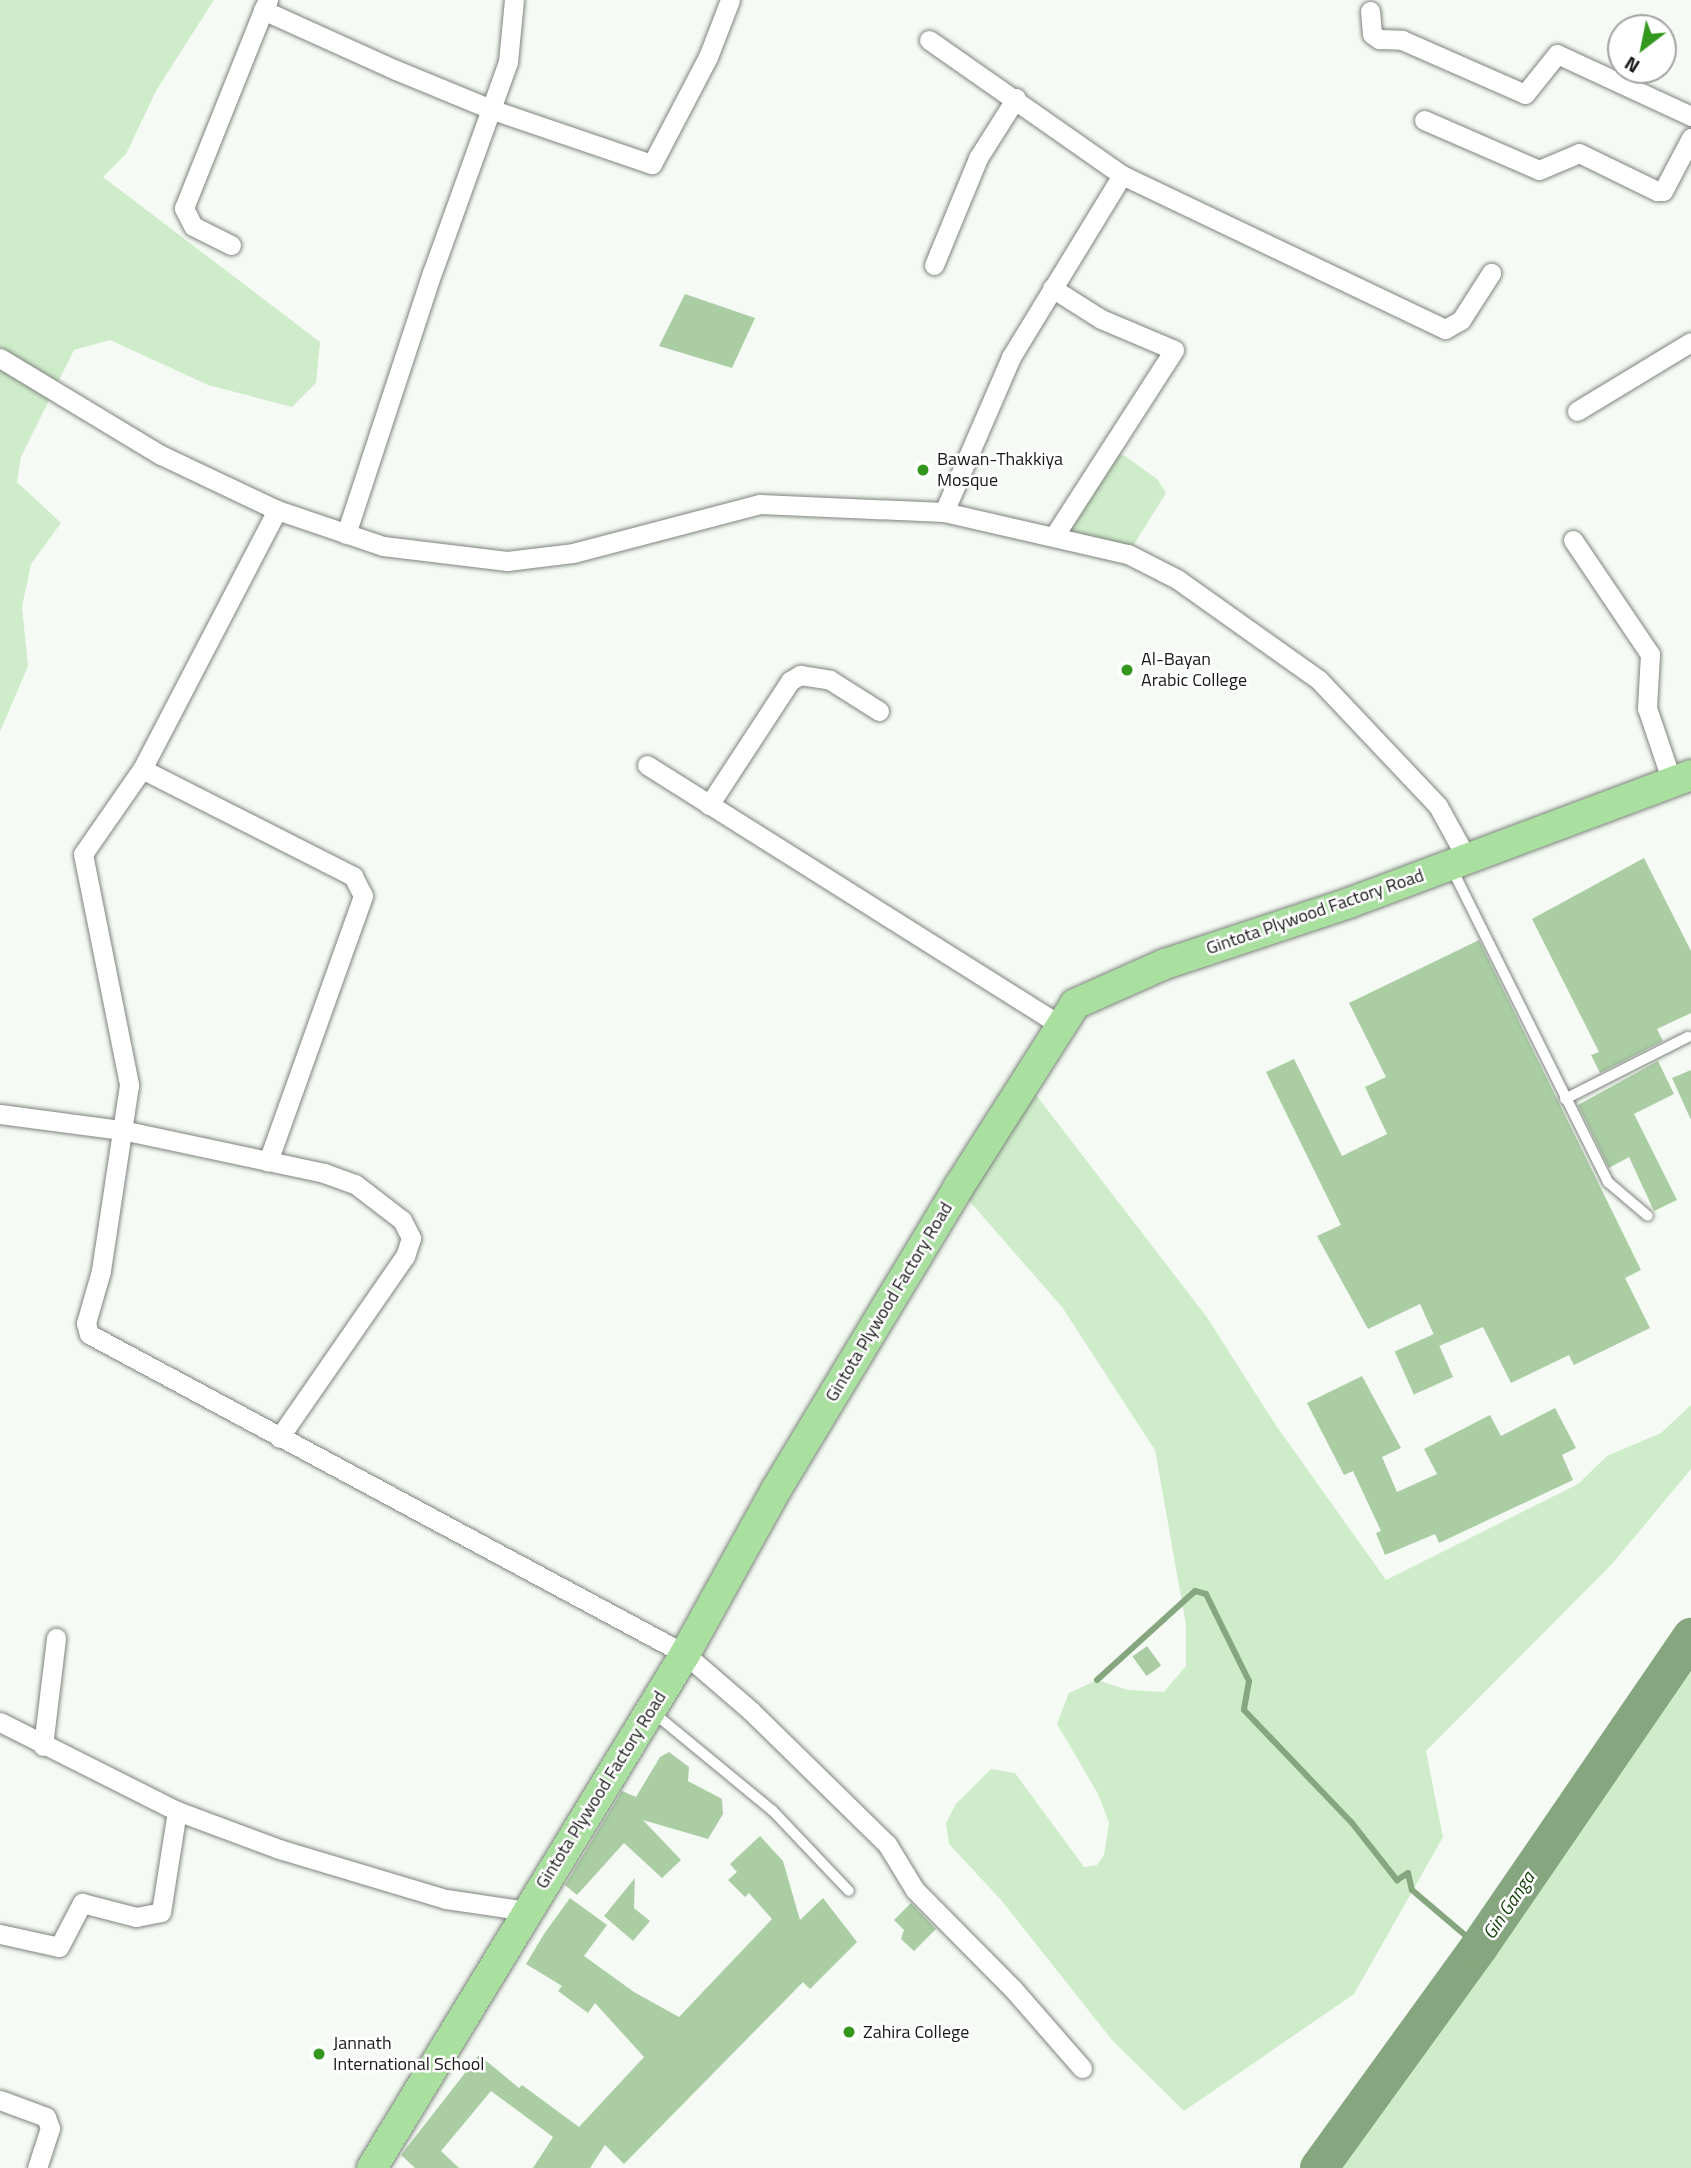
<!DOCTYPE html>
<html>
<head>
<meta charset="utf-8">
<style>
  body { margin:0 }
  #map { position:relative; width:1691px; height:2168px; overflow:hidden; background:#f5fbf4; font-family:"Titillium Web",sans-serif }
  div>[style] { position:absolute }
  .green>* { inset:0; background:#cfecca }
  .stream>* { height:6px; margin:-3px; padding:0 3px; transform-origin:3px; border-radius:3px; background:#85a67e }
  .river>* { height:38px; margin:-19px; padding:0 19px; transform-origin:19px; border-radius:19px; background:#85a67e }
  .building>* { inset:0; background:#aacda4; transform-origin:0 0 }
  .roads { filter:drop-shadow(0 0 2px #7e837d) drop-shadow(0 0 2px #7e837d) }
  .lane>* { height:10px; margin:-5px; padding:0 5px; transform-origin:5px; border-radius:5px; background:#fff }
  .street>* { height:19px; margin:-9.5px; padding:0 9.5px; transform-origin:9.5px; border-radius:9.5px; background:#fff }
  .primary>* { height:30px; margin:-15px; padding:0 15px; transform-origin:15px; border-radius:15px; background:#a9df9f }
  .dots>* { width:19px; height:19px; translate:-50% -50%; box-sizing:border-box; border:4px solid #fff; border-radius:50% }
  span { translate:-50% -50%; white-space:nowrap; text-align:center; line-height:1.15; -webkit-text-stroke:5px #fff; paint-order:stroke }
  .poi-label { font-size:18px; color:#171917 }
  .left { translate:0 -50%; text-align:left }
  .street-label { font-size:18px; color:#171917 }
  .water-label { font-size:19px; color:#0e3e04; font-style:italic }
  .north { position:absolute; left:1607px; top:14px; width:70px; height:70px; box-sizing:border-box; background:#fff; border:2px solid #a2a3a2; border-radius:50%; rotate:212deg; font-size:19px; font-weight:700; line-height:28px; text-align:center; color:#171917 }
  .north::after { content:''; display:block; margin:auto; width:24px; height:32px; background:#33971d; clip-path:polygon(50% 0,100% 100%,50% 72%,0 100%) }
</style>
</head>
<body>
<div id="map">
  <div class="green">
    <i style="clip-path:polygon(0 0,214px 0,157px 89px,126px 154px,103px 177px,320px 342px,316px 383px,292px 407px,208px 385px,110px 340px,74px 350px,21px 457px,17px 482px,61px 523px,31px 564px,22px 607px,28px 666px,0 732px)"></i>
    <i style="clip-path:polygon(1107px 450px,1125px 456px,1157px 479px,1166px 493px,1128px 554px,1054px 536px)"></i>
    <i style="clip-path:polygon(1026px 1082px,1206px 1316px,1275px 1424px,1386px 1580px,1578px 1484px,1607px 1456px,1661px 1433px,1691px 1405px,1691px 1469px,1612px 1564px,1426px 1751px,1443px 1837px,1354px 1994px,1184px 2111px,1112px 2040px,1002px 1901px,949px 1844px,946px 1823px,956px 1804px,991px 1769px,1015px 1773px,1084px 1867px,1097px 1865px,1104px 1855px,1109px 1823px,1098px 1794px,1057px 1724px,1069px 1693px,1097px 1680px,1128px 1690px,1164px 1692px,1186px 1666px,1186px 1625px,1155px 1450px,1062px 1307px,958px 1188px)"></i>
    <i style="clip-path:polygon(1691px 1637px,1691px 2168px,1319px 2168px,1479px 1947px)"></i>
  </div>
  <div class="stream">
    <i style="left:1097px;top:1680px;width:132px;rotate:-42.2deg"></i>
    <i style="left:1195px;top:1591px;width:11px;rotate:15deg"></i>
    <i style="left:1206px;top:1594px;width:97px;rotate:63.7deg"></i>
    <i style="left:1249px;top:1681px;width:29px;rotate:100deg"></i>
    <i style="left:1244px;top:1710px;width:156px;rotate:46.3deg"></i>
    <i style="left:1352px;top:1823px;width:73px;rotate:51.7deg"></i>
    <i style="left:1397px;top:1880px;width:13px;rotate:-32deg"></i>
    <i style="left:1408px;top:1873px;width:17px;rotate:77deg"></i>
    <i style="left:1412px;top:1890px;width:88px;rotate:40.4deg"></i>
  </div>
  <div class="river">
    <i style="left:1319px;top:2168px;width:273px;rotate:-54.1deg"></i>
    <i style="left:1479px;top:1947px;width:376px;rotate:-55.6deg"></i>
  </div>
  <div class="building">
    <i style="clip-path:polygon(685px 294px,755px 318px,732px 368px,659px 346px)"></i>
    <i style="clip-path:polygon(1644px 858px,1691px 951px,1691px 1013px,1657px 1029px,1663px 1041px,1600px 1073px,1591px 1055px,1599px 1052px,1532px 919px)"></i>
    <i style="clip-path:polygon(1479px 940px,1641px 1270px,1625px 1278px,1650px 1328px,1574px 1365px,1569px 1355px,1511px 1383px,1483px 1327px,1439px 1346px,1420px 1304px,1368px 1329px,1317px 1236px,1341px 1225px,1266px 1072px,1294px 1059px,1342px 1156px,1387px 1134px,1365px 1087px,1386px 1077px,1349px 1003px)"></i>
    <i style="clip-path:polygon(1658px 1061px,1674px 1094px,1634px 1114px,1677px 1200px,1654px 1211px,1629px 1157px,1609px 1168px,1578px 1105px)"></i>
    <i style="clip-path:polygon(1691px 1070px,1691px 1120px,1672px 1078px)"></i>
    <i style="left:1434px;top:1334px;width:47px;height:43px;rotate:66deg"></i>
    <i style="clip-path:polygon(1362px 1376px,1401px 1448px,1382px 1457px,1397px 1492px,1437px 1474px,1424px 1449px,1490px 1415px,1501px 1436px,1555px 1408px,1576px 1448px,1562px 1455px,1573px 1480px,1439px 1543px,1435px 1534px,1385px 1555px,1376px 1533px,1381px 1531px,1353px 1471px,1344px 1475px,1307px 1403px)"></i>
    <i style="left:1147px;top:1646px;width:24px;height:18px;rotate:54deg"></i>
    <i style="clip-path:polygon(669px 1752px,689px 1767px,688px 1781px,722px 1799px,723px 1814px,708px 1839px,643px 1820px,681px 1860px,662px 1878px,624px 1843px,577px 1895px,565px 1885px,622px 1791px,636px 1797px,660px 1757px)"></i>
    <i style="clip-path:polygon(760px 1836px,783px 1861px,800px 1920px,823px 1898px,857px 1942px,810px 1989px,803px 1982px,624px 2164px,605px 2145px,590px 2168px,533px 2168px,553px 2137px,491px 2091px,441px 2151px,459px 2168px,415px 2168px,401px 2155px,479px 2055px,519px 2088px,522px 2085px,579px 2127px,644px 2057px,595px 2003px,588px 2013px,558px 1991px,562px 1986px,526px 1964px,544px 1934px,570px 1898px,607px 1925px,584px 1956px,634px 1992px,679px 2017px,772px 1919px,749px 1893px,745px 1897px,728px 1880px,737px 1872px,730px 1864px)"></i>
    <i style="clip-path:polygon(635px 1878px,634px 1908px,650px 1921px,633px 1941px,604px 1916px)"></i>
    <i style="clip-path:polygon(911px 1903px,936px 1929px,914px 1951px,901px 1939px,904px 1930px,894px 1920px)"></i>
  </div>
  <div class="roads">
    <div class="lane">
      <i style="left:1452px;top:869px;width:350px;rotate:63.5deg"></i>
      <i style="left:1608px;top:1182px;width:52px;rotate:40.4deg"></i>
      <i style="left:1565px;top:1099px;width:138px;rotate:-26.8deg"></i>
      <i style="left:654px;top:1713px;width:154px;rotate:39.5deg"></i>
      <i style="left:773px;top:1811px;width:110px;rotate:46.5deg"></i>
    </div>
    <div class="street">
      <i style="left:268px;top:0;width:11px;rotate:117deg"></i>
      <i style="left:263px;top:10px;width:146px;rotate:24.3deg"></i>
      <i style="left:396px;top:70px;width:105px;rotate:22.4deg"></i>
      <i style="left:493px;top:110px;width:168px;rotate:18.8deg"></i>
      <i style="left:652px;top:164px;width:121px;rotate:-62.4deg"></i>
      <i style="left:708px;top:57px;width:61px;rotate:-68.9deg"></i>
      <i style="left:1370px;top:11px;width:23px;rotate:85deg"></i>
      <i style="left:1372px;top:34px;width:9px;rotate:36deg"></i>
      <i style="left:1379px;top:39px;width:23px;rotate:2deg"></i>
      <i style="left:1402px;top:40px;width:134px;rotate:23.7deg"></i>
      <i style="left:1525px;top:94px;width:51px;rotate:-51.3deg"></i>
      <i style="left:1557px;top:54px;width:148px;rotate:24.8deg"></i>
      <i style="left:929px;top:40px;width:236px;rotate:35deg"></i>
      <i style="left:1122px;top:175px;width:358px;rotate:25.5deg"></i>
      <i style="left:1445px;top:329px;width:18px;rotate:-29deg"></i>
      <i style="left:1461px;top:320px;width:56px;rotate:-57.4deg"></i>
      <i style="left:1424px;top:120px;width:125px;rotate:23.5deg"></i>
      <i style="left:1539px;top:170px;width:43px;rotate:-23deg"></i>
      <i style="left:1579px;top:153px;width:87px;rotate:26deg"></i>
      <i style="left:1657px;top:191px;width:6px"></i>
      <i style="left:1663px;top:191px;width:60px;rotate:-62.2deg"></i>
      <i style="left:231px;top:245px;width:42px;rotate:-153.4deg"></i>
      <i style="left:193px;top:226px;width:20px;rotate:-117deg"></i>
      <i style="left:184px;top:208px;width:213px;rotate:-68.2deg"></i>
      <i style="left:934px;top:265px;width:116px;rotate:-67.6deg"></i>
      <i style="left:978px;top:158px;width:71px;rotate:-57.7deg"></i>
      <i style="left:1052px;top:288px;width:58px;rotate:32.3deg"></i>
      <i style="left:1101px;top:319px;width:79px;rotate:23deg"></i>
      <i style="left:1174px;top:350px;width:221px;rotate:122.8deg"></i>
      <i style="left:0;top:358px;width:188px;rotate:31.1deg"></i>
      <i style="left:161px;top:455px;width:128px;rotate:25.4deg"></i>
      <i style="left:277px;top:510px;width:112px;rotate:18.8deg"></i>
      <i style="left:383px;top:546px;width:125px;rotate:6.9deg"></i>
      <i style="left:507px;top:561px;width:66px;rotate:-6.9deg"></i>
      <i style="left:573px;top:553px;width:193px;rotate:-14.7deg"></i>
      <i style="left:760px;top:504px;width:184px;rotate:2.5deg"></i>
      <i style="left:944px;top:512px;width:189px;rotate:12.9deg"></i>
      <i style="left:1128px;top:554px;width:55px;rotate:27deg"></i>
      <i style="left:1177px;top:579px;width:174px;rotate:35.4deg"></i>
      <i style="left:1319px;top:680px;width:173px;rotate:46.6deg"></i>
      <i style="left:1438px;top:806px;width:58px;rotate:61.2deg"></i>
      <i style="left:1577px;top:411px;width:133px;rotate:-31.2deg"></i>
      <i style="left:277px;top:510px;width:292px;rotate:117.5deg"></i>
      <i style="left:142px;top:769px;width:103px;rotate:124.8deg"></i>
      <i style="left:83px;top:854px;width:236px;rotate:78.7deg"></i>
      <i style="left:129px;top:1085px;width:188px;rotate:98.6deg"></i>
      <i style="left:101px;top:1271px;width:54px;rotate:106.1deg"></i>
      <i style="left:86px;top:1323px;width:11px;rotate:75deg"></i>
      <i style="left:89px;top:1334px;width:676px;rotate:28.23deg"></i>
      <i style="left:685px;top:1654px;width:87px;rotate:40.8deg"></i>
      <i style="left:751px;top:1711px;width:190px;rotate:44.4deg"></i>
      <i style="left:887px;top:1844px;width:54px;rotate:58.7deg"></i>
      <i style="left:915px;top:1890px;width:139px;rotate:45.3deg"></i>
      <i style="left:1013px;top:1989px;width:105px;rotate:48.9deg"></i>
      <i style="left:944px;top:512px;width:169px;rotate:-66.6deg"></i>
      <i style="left:1011px;top:357px;width:213px;rotate:-58.6deg"></i>
      <i style="left:346px;top:534px;width:275px;rotate:-71.8deg"></i>
      <i style="left:432px;top:273px;width:224px;rotate:-70.2deg"></i>
      <i style="left:508px;top:62px;width:62px;rotate:-84.5deg"></i>
      <i style="left:1573px;top:540px;width:138px;rotate:56deg"></i>
      <i style="left:1650px;top:654px;width:54px;rotate:93.2deg"></i>
      <i style="left:1647px;top:708px;width:78px;rotate:71.3deg"></i>
      <i style="left:647px;top:765px;width:487px;rotate:32.2deg"></i>
      <i style="left:142px;top:769px;width:237px;rotate:26.9deg"></i>
      <i style="left:353px;top:876px;width:22px;rotate:63deg"></i>
      <i style="left:363px;top:896px;width:282px;rotate:109.7deg"></i>
      <i style="left:709px;top:805px;width:148px;rotate:-56.8deg"></i>
      <i style="left:790px;top:681px;width:12px;rotate:-31deg"></i>
      <i style="left:800px;top:675px;width:30px;rotate:9deg"></i>
      <i style="left:830px;top:680px;width:58px;rotate:32.3deg"></i>
      <i style="left:0;top:1114px;width:123px;rotate:7.5deg"></i>
      <i style="left:122px;top:1130px;width:207px;rotate:12deg"></i>
      <i style="left:324px;top:1173px;width:33px;rotate:20deg"></i>
      <i style="left:355px;top:1184px;width:59px;rotate:37.5deg"></i>
      <i style="left:402px;top:1220px;width:20px;rotate:63deg"></i>
      <i style="left:411px;top:1238px;width:19px;rotate:108deg"></i>
      <i style="left:405px;top:1256px;width:221px;rotate:124.7deg"></i>
      <i style="left:0;top:1722px;width:198px;rotate:26.7deg"></i>
      <i style="left:177px;top:1811px;width:109px;rotate:20.4deg"></i>
      <i style="left:279px;top:1849px;width:174px;rotate:16.7deg"></i>
      <i style="left:446px;top:1899px;width:81px;rotate:8.5deg"></i>
      <i style="left:43px;top:1746px;width:109px;rotate:-83.1deg"></i>
      <i style="left:0;top:1934px;width:60px;rotate:12.4deg"></i>
      <i style="left:59px;top:1947px;width:50px;rotate:-62.4deg"></i>
      <i style="left:82px;top:1903px;width:56px;rotate:14.5deg"></i>
      <i style="left:136px;top:1917px;width:25px;rotate:-11deg"></i>
      <i style="left:161px;top:1912px;width:102px;rotate:-81deg"></i>
      <i style="left:0;top:2100px;width:49px;rotate:20.3deg"></i>
      <i style="left:46px;top:2117px;width:12px;rotate:70deg"></i>
      <i style="left:50px;top:2128px;width:42px;rotate:108deg"></i>
    </div>
    <div class="primary">
      <i style="left:372px;top:2168px;width:602px;rotate:-58.66deg"></i>
      <i style="left:685px;top:1654px;width:188px;rotate:-61deg"></i>
      <i style="left:776px;top:1490px;width:353px;rotate:-58.9deg"></i>
      <i style="left:958px;top:1188px;width:218px;rotate:-57.5deg"></i>
      <i style="left:1075px;top:1004px;width:98px;rotate:-24deg"></i>
      <i style="left:1165px;top:964px;width:194px;rotate:-18.3deg"></i>
      <i style="left:1349px;top:903px;width:365px;rotate:-20.5deg"></i>
    </div>
  </div>
  <div class="dots">
    <i style="left:923px;top:470px;background:#33971d"></i>
    <i style="left:1127px;top:670px;background:#33971d"></i>
    <i style="left:849px;top:2032px;background:#33971d"></i>
    <i style="left:319px;top:2054px;background:#33971d"></i>
  </div>
  <div class="poi-label">
    <span class="left" style="left:937px;top:470px">Bawan-Thakkiya<br>Mosque</span>
    <span class="left" style="left:1141px;top:670px">Al-Bayan<br>Arabic College</span>
    <span class="left" style="left:863px;top:2032px">Zahira College</span>
    <span class="left" style="left:333px;top:2054px">Jannath<br>International School</span>
  </div>
  <div class="street-label">
    <span style="left:1315px;top:912px;rotate:-19deg">Gintota Plywood Factory Road</span>
    <span style="left:889px;top:1302px;rotate:-59deg">Gintota Plywood Factory Road</span>
    <span style="left:601px;top:1790px;rotate:-58deg">Gintota Plywood Factory Road</span>
  </div>
  <div class="water-label">
    <span style="left:1508px;top:1905px;rotate:-56deg">Gin Ganga</span>
  </div>
  <div class="north">N</div>
</div>
</body>
</html>
